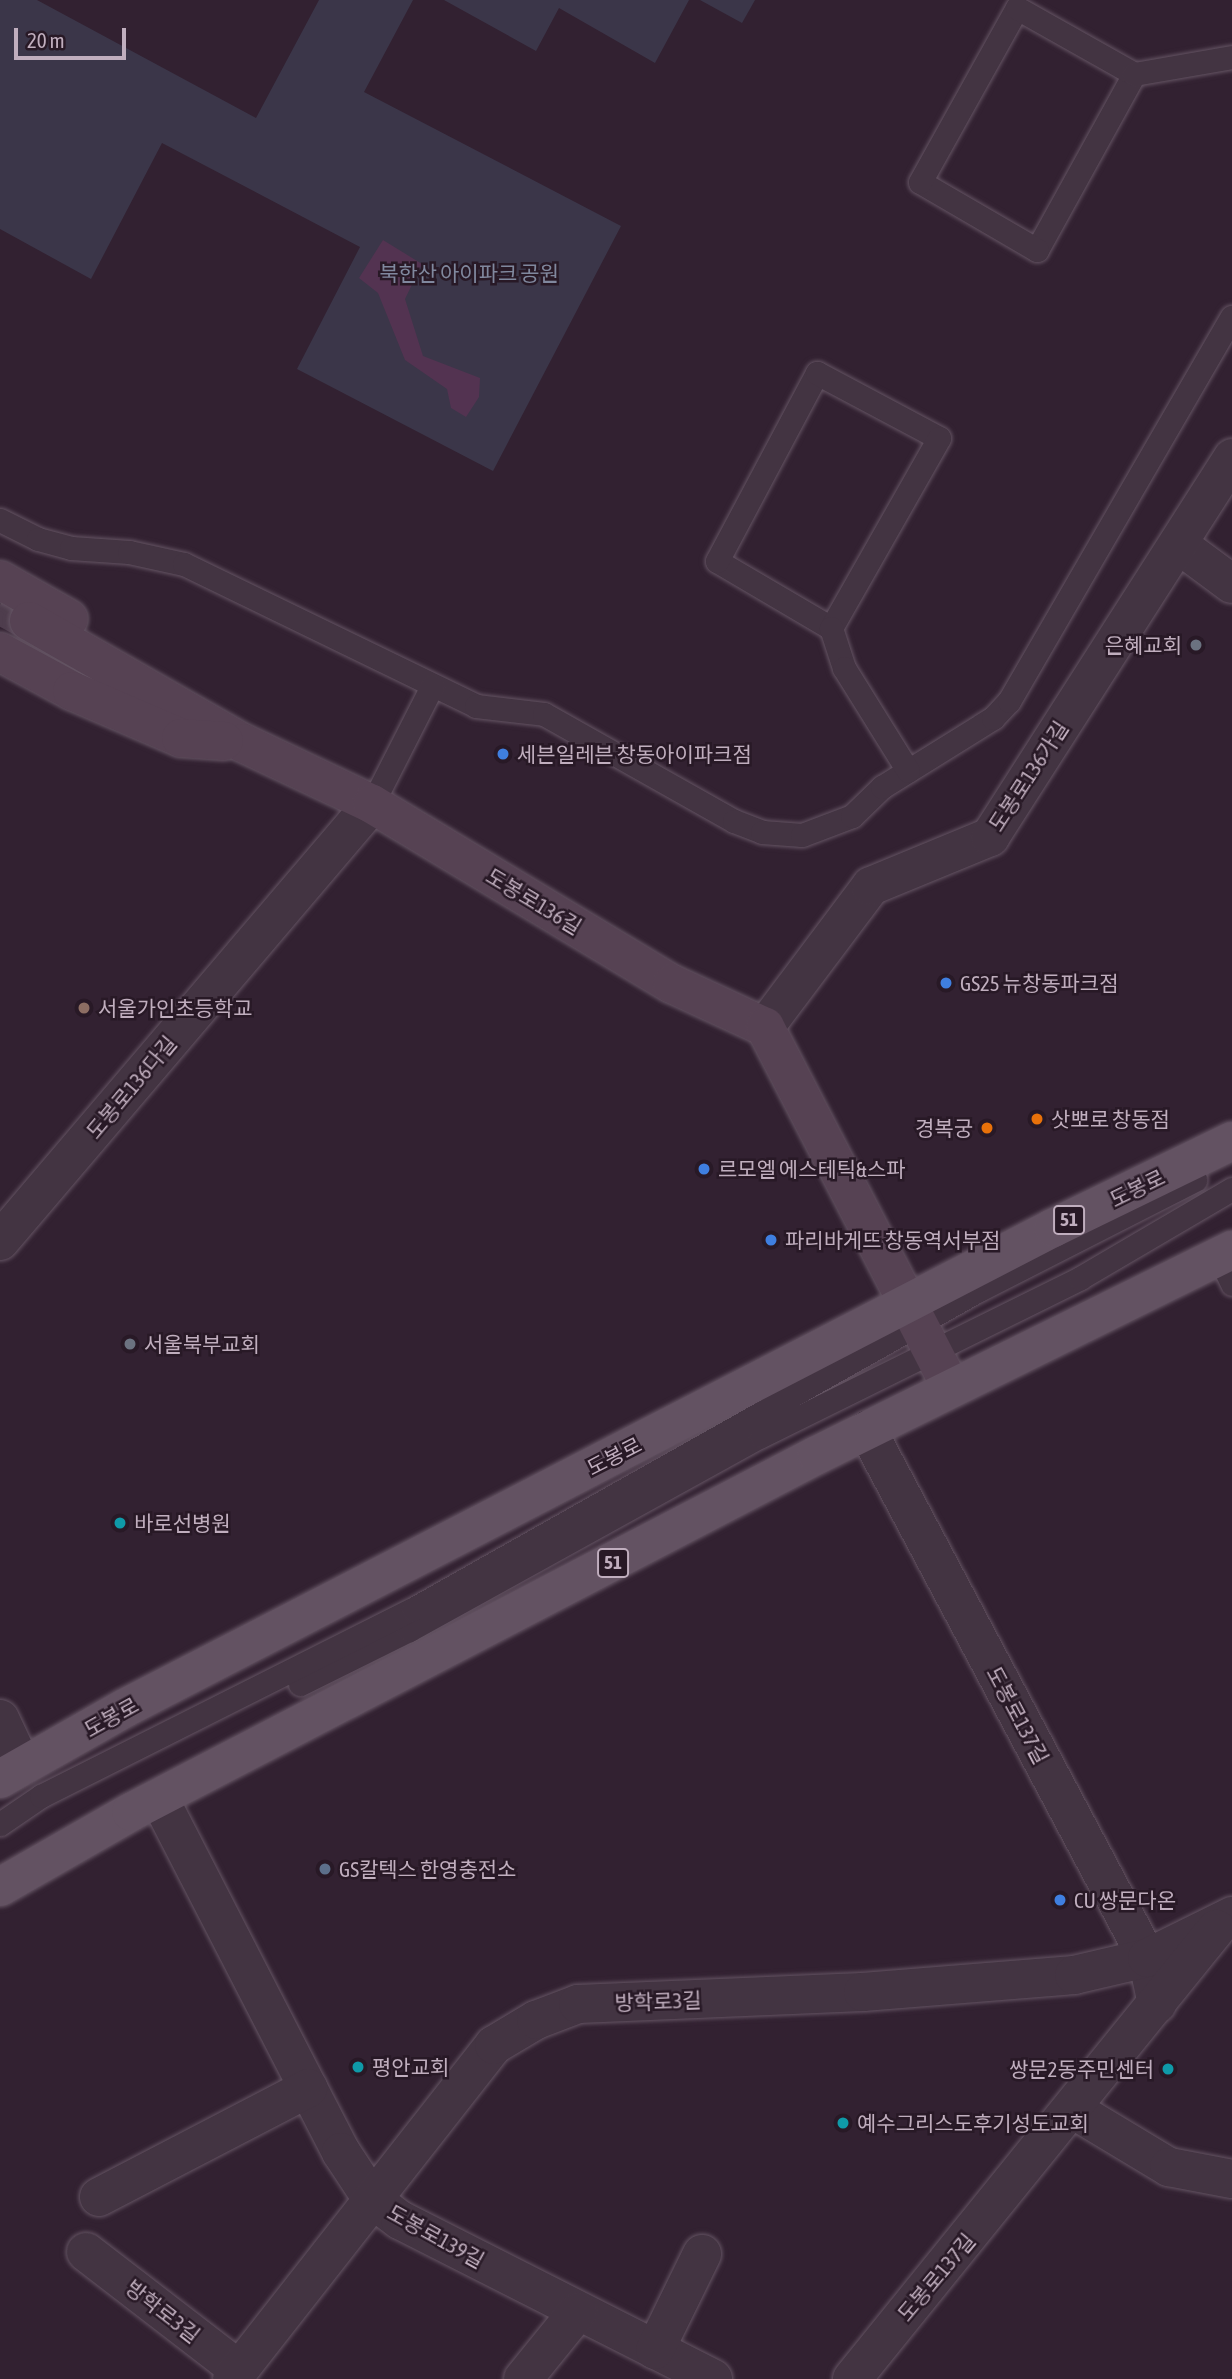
<!DOCTYPE html>
<html>
<head>
<meta charset="utf-8">
<style>
  body { margin:0 }
  #map { position:relative; width:1232px; height:2379px; overflow:hidden; background:#322131; font-family:"Asap Condensed","Noto Sans KR",sans-serif }
  div>[style] { position:absolute }
  .green>* { inset:0; background:#3b3649 }
  .water>* { inset:0; background:#533351 }
  .secondary-tunnel>* { height:38px; margin-top:-19px; transform-origin:0; background:repeating-linear-gradient(90deg,#4e3d4d 0 38px,transparent 0 57px) }
  .roads { filter:drop-shadow(0 0 2px #645463) drop-shadow(0 0 2px #645463) }
  .lane>* { height:23px; margin:-11.5px; padding:0 11.5px; transform-origin:11.5px; border-radius:11.5px; background:#433442 }
  .street>* { height:38px; margin:-19px; padding:0 19px; transform-origin:19px; border-radius:19px; background:#433442 }
  .secondary>* { height:38px; margin:-19px; padding:0 19px; transform-origin:19px; border-radius:19px; background:#564253 }
  .primary>* { height:38px; margin:-19px; padding:0 19px; transform-origin:19px; border-radius:19px; background:#635262 }
  .dots>* { width:19px; height:19px; translate:-50% -50%; box-sizing:border-box; border:4px solid #281926; border-radius:50% }
  span { translate:-50% -50%; white-space:nowrap; text-align:center; line-height:1.15; -webkit-text-stroke:5px #281926; paint-order:stroke }
  .shield-label span { padding:2px 5px; background:#281926; border:2px solid; border-radius:5px; -webkit-text-stroke-width:0 }
  .shield-label { font-size:19px; color:#c0aebe; font-weight:700 }
  .park-label { font-size:21px; color:#80889e }
  .poi-label { font-size:21px; color:#c0aebe }
  .right { translate:-100% -50%; text-align:right }
  .left { translate:0 -50%; text-align:left }
  .street-label { font-size:21px; color:#c0aebe }
  .scale { position:absolute; left:14px; top:28px; width:112px; height:32px; box-sizing:border-box; border:4px solid #c0aebe; border-top:0; padding-left:9px; font-size:21px; line-height:24px; white-space:nowrap; color:#c0aebe; -webkit-text-stroke:5px #281926; paint-order:stroke }
</style>
</head>
<body>
<div id="map">
  <div class="green">
    <i style="clip-path:polygon(0 0,37px 0,256px 118px,319px 0,413px 0,364px 92px,621px 226px,493px 471px,297px 369px,360px 247px,162px 143px,91px 279px,0 229px)"></i>
    <i style="clip-path:polygon(444px 0,689px 0,655px 63px,559px 8px,536px 51px)"></i>
    <i style="clip-path:polygon(700px 0,755px 0,742px 23px)"></i>
  </div>
  <div class="water">
    <i style="clip-path:polygon(383px 240px,422px 264px,405px 299px,423px 356px,480px 378px,479px 397px,466px 417px,451px 408px,447px 389px,405px 360px,378px 293px,359px 278px)"></i>
  </div>
  <div class="secondary-tunnel">
    <i style="left:0;top:605px;width:33px;rotate:29deg"></i>
  </div>
  <div class="roads">
    <div class="lane">
      <i style="left:1134px;top:74px;width:201px;rotate:118.9deg"></i>
      <i style="left:1037px;top:250px;width:135px;rotate:-149.8deg"></i>
      <i style="left:920px;top:182px;width:199px;rotate:-60.9deg"></i>
      <i style="left:1017px;top:8px;width:134px;rotate:29.4deg"></i>
      <i style="left:1134px;top:74px;width:99px;rotate:-9.8deg"></i>
      <i style="left:0;top:520px;width:42px;rotate:26.6deg"></i>
      <i style="left:38px;top:539px;width:34px;rotate:15deg"></i>
      <i style="left:71px;top:548px;width:58px;rotate:3.9deg"></i>
      <i style="left:129px;top:552px;width:56px;rotate:12.3deg"></i>
      <i style="left:184px;top:564px;width:325px;rotate:25.9deg"></i>
      <i style="left:476px;top:706px;width:68px;rotate:6.7deg"></i>
      <i style="left:544px;top:714px;width:218px;rotate:29.4deg"></i>
      <i style="left:734px;top:821px;width:30px;rotate:21deg"></i>
      <i style="left:762px;top:832px;width:40px;rotate:4.3deg"></i>
      <i style="left:802px;top:835px;width:53px;rotate:-20.8deg"></i>
      <i style="left:852px;top:816px;width:42px;rotate:-44deg"></i>
      <i style="left:882px;top:787px;width:131px;rotate:-31.9deg"></i>
      <i style="left:993px;top:718px;width:23px;rotate:-47deg"></i>
      <i style="left:1009px;top:701px;width:444px;rotate:-59.9deg"></i>
      <i style="left:831px;top:628px;width:132px;rotate:-149.6deg"></i>
      <i style="left:717px;top:561px;width:213px;rotate:-62deg"></i>
      <i style="left:817px;top:373px;width:138px;rotate:28deg"></i>
      <i style="left:939px;top:438px;width:219px;rotate:119.6deg"></i>
      <i style="left:831px;top:628px;width:42px;rotate:72deg"></i>
      <i style="left:844px;top:668px;width:121px;rotate:58.1deg"></i>
      <i style="left:372px;top:804px;width:132px;rotate:-63deg"></i>
      <i style="left:1219px;top:1257px;width:30px;rotate:64deg"></i>
      <i style="left:300px;top:1684px;width:122px;rotate:-26.4deg"></i>
      <i style="left:409px;top:1630px;width:402px;rotate:-28.9deg"></i>
      <i style="left:761px;top:1436px;width:356px;rotate:-26.3deg"></i>
      <i style="left:1080px;top:1278px;width:176px;rotate:-30.4deg"></i>
      <i style="left:0;top:1824px;width:50px;rotate:-34.3deg"></i>
      <i style="left:41px;top:1796px;width:416px;rotate:-26.7deg"></i>
      <i style="left:413px;top:1609px;width:647px;rotate:-29.42deg"></i>
      <i style="left:977px;top:1291px;width:245px;rotate:-27deg"></i>
    </div>
    <div class="street">
      <i style="left:1178px;top:544px;width:67px;rotate:36.5deg"></i>
      <i style="left:765px;top:1027px;width:176px;rotate:-53.1deg"></i>
      <i style="left:871px;top:886px;width:129px;rotate:-22.4deg"></i>
      <i style="left:990px;top:837px;width:450px;rotate:-57.4deg"></i>
      <i style="left:0;top:1241px;width:574px;rotate:-49.59deg"></i>
      <i style="left:867px;top:1430px;width:598px;rotate:62.06deg"></i>
      <i style="left:1147px;top:1958px;width:47px;rotate:77.7deg"></i>
      <i style="left:0;top:1719px;width:52px;rotate:64.9deg"></i>
      <i style="left:159px;top:1798px;width:398px;rotate:62.8deg"></i>
      <i style="left:341px;top:2152px;width:56px;rotate:56.6deg"></i>
      <i style="left:372px;top:2199px;width:35px;rotate:37deg"></i>
      <i style="left:400px;top:2220px;width:351px;rotate:26.9deg"></i>
      <i style="left:1074px;top:2110px;width:111px;rotate:31deg"></i>
      <i style="left:1169px;top:2167px;width:64px;rotate:10.8deg"></i>
      <i style="left:99px;top:2197px;width:236px;rotate:-27.5deg"></i>
      <i style="left:86px;top:2252px;width:193px;rotate:37.6deg"></i>
      <i style="left:655px;top:2350px;width:107px;rotate:-63.9deg"></i>
      <i style="left:232px;top:2379px;width:424px;rotate:-51.9deg"></i>
      <i style="left:494px;top:2045px;width:49px;rotate:-30.8deg"></i>
      <i style="left:536px;top:2020px;width:45px;rotate:-20.9deg"></i>
      <i style="left:578px;top:2004px;width:285px;rotate:-2.4deg"></i>
      <i style="left:863px;top:1992px;width:212px;rotate:-4.6deg"></i>
      <i style="left:1074px;top:1975px;width:75px;rotate:-13.1deg"></i>
      <i style="left:1147px;top:1958px;width:95px;rotate:-26.3deg"></i>
      <i style="left:523px;top:2379px;width:87px;rotate:-51deg"></i>
      <i style="left:852px;top:2379px;width:579px;rotate:-51.03deg"></i>
    </div>
    <div class="secondary">
      <i style="left:0;top:580px;width:79px;rotate:29.5deg"></i>
      <i style="left:29px;top:621px;width:246px;rotate:29.7deg"></i>
      <i style="left:243px;top:743px;width:143px;rotate:25.3deg"></i>
      <i style="left:372px;top:804px;width:350px;rotate:31deg"></i>
      <i style="left:672px;top:984px;width:102px;rotate:24.8deg"></i>
      <i style="left:765px;top:1027px;width:406px;rotate:62.7deg"></i>
      <i style="left:0;top:652px;width:82px;rotate:28.4deg"></i>
      <i style="left:72px;top:691px;width:119px;rotate:23.3deg"></i>
      <i style="left:181px;top:738px;width:43px;rotate:4deg"></i>
    </div>
    <div class="primary">
      <i style="left:0;top:1779px;width:144px;rotate:-29.6deg"></i>
      <i style="left:125px;top:1708px;width:1045px;rotate:-27.35deg"></i>
      <i style="left:1053px;top:1228px;width:199px;rotate:-25.9deg"></i>
      <i style="left:0;top:1887px;width:151px;rotate:-29.8deg"></i>
      <i style="left:131px;top:1812px;width:773px;rotate:-27.49deg"></i>
      <i style="left:817px;top:1455px;width:463px;rotate:-26.3deg"></i>
    </div>
  </div>
  <div class="dots">
    <i style="left:1196px;top:645px;background:#6b7280"></i>
    <i style="left:503px;top:754px;background:#3f7fe0"></i>
    <i style="left:946px;top:983px;background:#3f7fe0"></i>
    <i style="left:84px;top:1008px;background:#8d6e63"></i>
    <i style="left:1037px;top:1119px;background:#e8710a"></i>
    <i style="left:987px;top:1128px;background:#e8710a"></i>
    <i style="left:704px;top:1169px;background:#3f7fe0"></i>
    <i style="left:771px;top:1240px;background:#3f7fe0"></i>
    <i style="left:130px;top:1344px;background:#6b7280"></i>
    <i style="left:120px;top:1523px;background:#0f9aa8"></i>
    <i style="left:325px;top:1869px;background:#5c6f8a"></i>
    <i style="left:1060px;top:1900px;background:#3f7fe0"></i>
    <i style="left:358px;top:2067px;background:#0f9aa8"></i>
    <i style="left:1168px;top:2069px;background:#0f9aa8"></i>
    <i style="left:843px;top:2123px;background:#0f9aa8"></i>
  </div>
  <div class="shield-label">
    <span style="left:1069px;top:1220px">51</span>
    <span style="left:613px;top:1563px">51</span>
  </div>
  <div class="park-label">
    <span style="left:469px;top:273px">북한산 아이파크 공원</span>
  </div>
  <div class="poi-label">
    <span class="right" style="left:1182px;top:645px">은혜교회</span>
    <span class="left" style="left:517px;top:754px">세븐일레븐 창동아이파크점</span>
    <span class="left" style="left:960px;top:983px">GS25 뉴창동파크점</span>
    <span class="left" style="left:98px;top:1008px">서울가인초등학교</span>
    <span class="left" style="left:1051px;top:1119px">삿뽀로 창동점</span>
    <span class="right" style="left:973px;top:1128px">경복궁</span>
    <span class="left" style="left:718px;top:1169px">르모엘 에스테틱&amp;스파</span>
    <span class="left" style="left:785px;top:1240px">파리바게뜨 창동역서부점</span>
    <span class="left" style="left:144px;top:1344px">서울북부교회</span>
    <span class="left" style="left:134px;top:1523px">바로선병원</span>
    <span class="left" style="left:339px;top:1869px">GS칼텍스 한영충전소</span>
    <span class="left" style="left:1074px;top:1900px">CU 쌍문다온</span>
    <span class="left" style="left:372px;top:2067px">평안교회</span>
    <span class="right" style="left:1154px;top:2069px">쌍문2동주민센터</span>
    <span class="left" style="left:857px;top:2123px">예수그리스도후기성도교회</span>
  </div>
  <div class="street-label">
    <span style="left:1028px;top:776px;rotate:-57deg">도봉로136가길</span>
    <span style="left:534px;top:901px;rotate:31deg">도봉로136길</span>
    <span style="left:131px;top:1087px;rotate:-50deg">도봉로136다길</span>
    <span style="left:1137px;top:1188px;rotate:-26deg">도봉로</span>
    <span style="left:614px;top:1456px;rotate:-27deg">도봉로</span>
    <span style="left:1018px;top:1715px;rotate:62deg">도봉로137길</span>
    <span style="left:111px;top:1717px;rotate:-29deg">도봉로</span>
    <span style="left:658px;top:2001px;rotate:-2deg">방학로3길</span>
    <span style="left:436px;top:2236px;rotate:29deg">도봉로139길</span>
    <span style="left:936px;top:2277px;rotate:-50deg">도봉로137길</span>
    <span style="left:163px;top:2311px;rotate:38deg">방학로3길</span>
  </div>
  <div class="scale">20 m</div>
</div>
</body>
</html>
